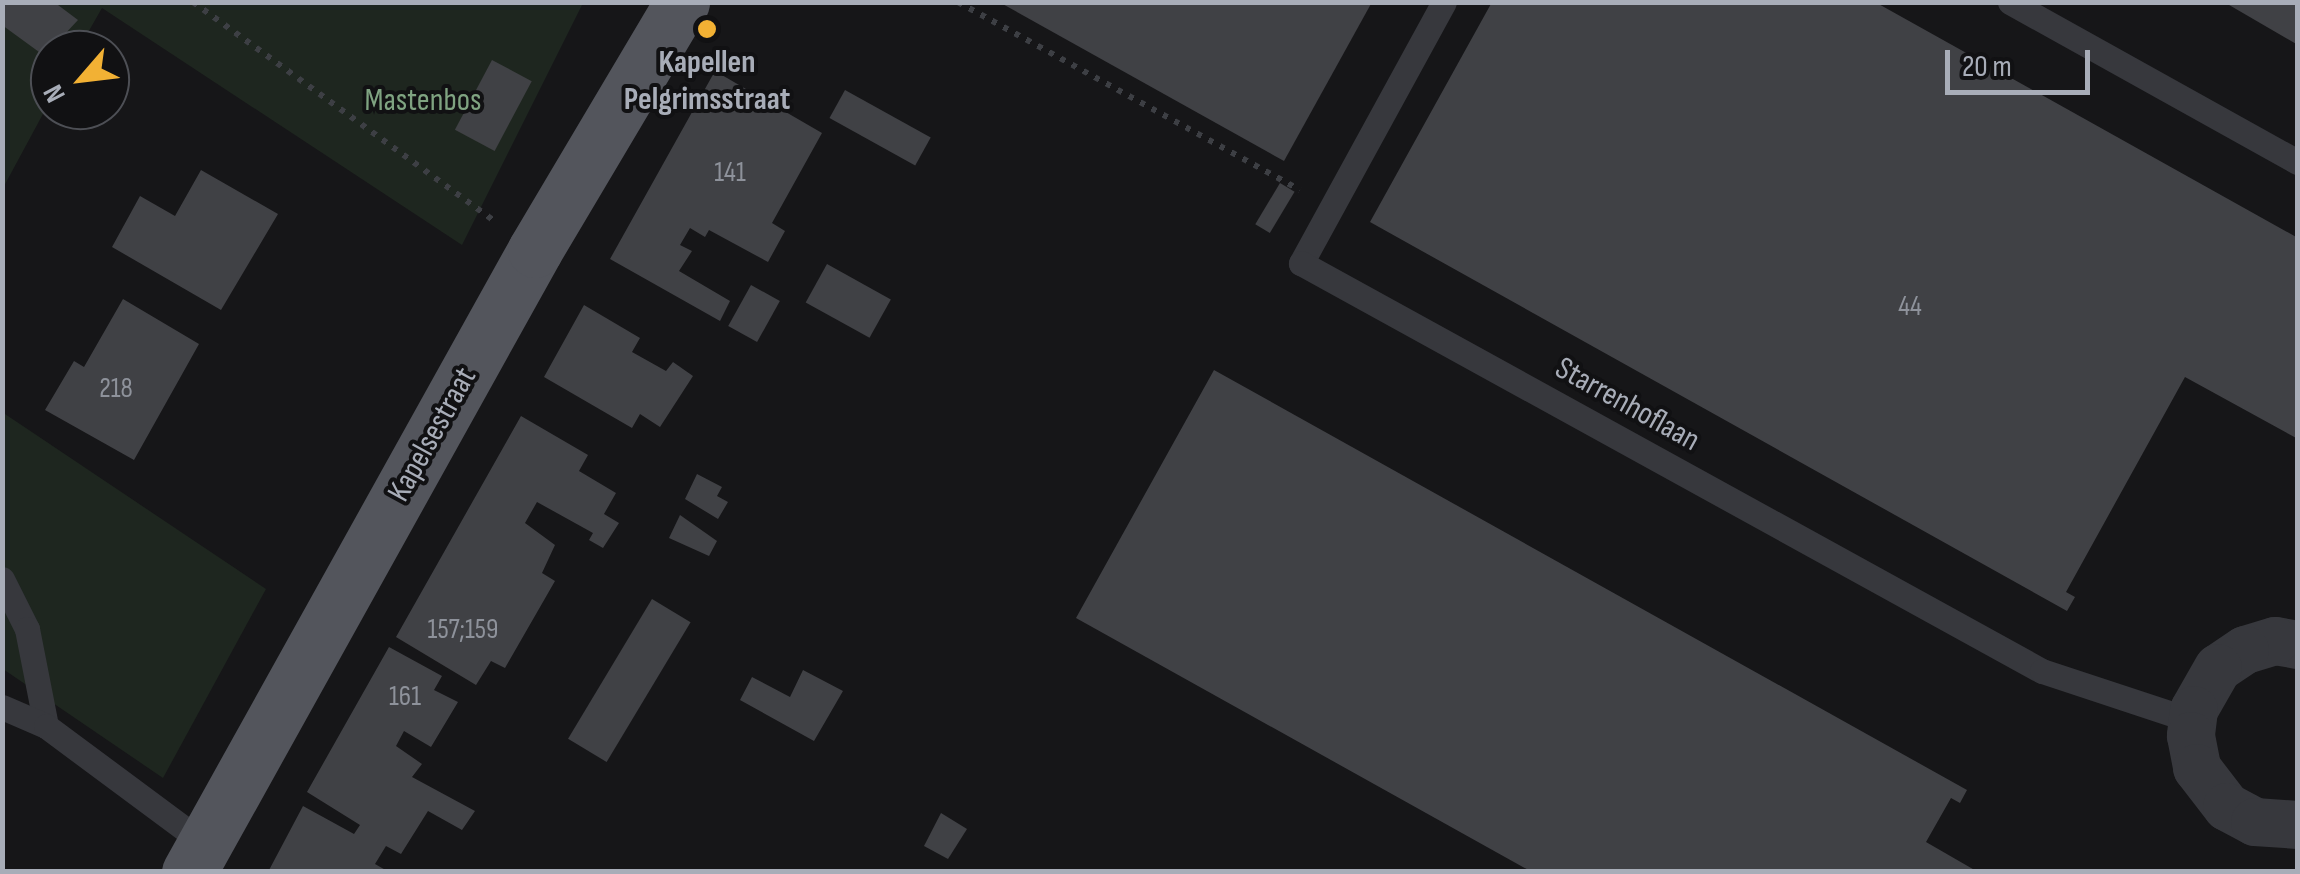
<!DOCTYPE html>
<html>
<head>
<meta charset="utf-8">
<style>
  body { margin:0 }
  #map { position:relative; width:2300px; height:874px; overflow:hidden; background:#161618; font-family:"Sofia Sans Condensed",sans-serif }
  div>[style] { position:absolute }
  .green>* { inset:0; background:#1e261f }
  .building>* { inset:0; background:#404145; transform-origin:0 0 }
  .path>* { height:6px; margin-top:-3px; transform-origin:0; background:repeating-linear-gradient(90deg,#3d3f44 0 5px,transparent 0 13px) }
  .lane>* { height:25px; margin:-12.5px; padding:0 12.5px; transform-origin:12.5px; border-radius:12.5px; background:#37383d }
  .street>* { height:48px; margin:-24px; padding:0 24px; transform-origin:24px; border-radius:24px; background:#37383d }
  .primary>* { height:55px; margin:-27.5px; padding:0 27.5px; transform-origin:27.5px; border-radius:27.5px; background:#53555c }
  .dots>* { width:28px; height:28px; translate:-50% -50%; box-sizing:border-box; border:5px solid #111113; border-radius:50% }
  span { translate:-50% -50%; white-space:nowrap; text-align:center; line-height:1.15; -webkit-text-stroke:8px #111113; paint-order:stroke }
  .number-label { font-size:28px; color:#8e929b }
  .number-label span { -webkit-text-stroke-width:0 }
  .poi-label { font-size:32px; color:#a8adb8; font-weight:700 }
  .park-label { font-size:32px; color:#7fa381 }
  .street-label { font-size:32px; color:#a8adb8 }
  .frame { position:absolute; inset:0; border:5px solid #a8adb8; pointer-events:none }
  .north { position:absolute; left:30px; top:30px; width:100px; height:100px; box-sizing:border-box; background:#111113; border:2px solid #4d4f55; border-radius:50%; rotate:242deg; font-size:28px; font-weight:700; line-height:40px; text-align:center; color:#a8adb8 }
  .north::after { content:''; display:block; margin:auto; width:35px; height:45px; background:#f2b134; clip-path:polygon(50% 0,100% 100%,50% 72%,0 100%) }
  .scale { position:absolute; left:1945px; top:50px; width:145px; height:45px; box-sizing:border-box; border:5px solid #a8adb8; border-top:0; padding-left:12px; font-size:30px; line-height:35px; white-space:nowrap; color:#a8adb8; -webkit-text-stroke:8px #111113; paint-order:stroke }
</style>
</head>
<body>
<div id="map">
  <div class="green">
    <i style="clip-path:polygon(3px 3px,583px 3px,462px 245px,102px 8px,78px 50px,50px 50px,50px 101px,3px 188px)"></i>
    <i style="clip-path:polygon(2px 412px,266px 589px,163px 778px,3px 669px)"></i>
  </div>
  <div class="building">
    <i style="clip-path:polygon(2px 2px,54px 2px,78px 20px,50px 50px,50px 60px,2px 25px)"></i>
    <i style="clip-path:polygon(999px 2px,1372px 2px,1284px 161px)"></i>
    <i style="clip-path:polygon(1492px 2px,1875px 2px,2298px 238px,2298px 439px,2185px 377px,2066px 592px,2075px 597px,2067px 611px,1370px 222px)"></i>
    <i style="clip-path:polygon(2224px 2px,2298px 2px,2298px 45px)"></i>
    <i style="left:492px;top:60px;width:45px;height:79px;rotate:28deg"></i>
    <i style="clip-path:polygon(715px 71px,822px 133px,772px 223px,785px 231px,768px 262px,709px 230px,705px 237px,690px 228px,680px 245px,692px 251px,679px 271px,730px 301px,720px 321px,610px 259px)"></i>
    <i style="left:845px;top:90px;width:98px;height:32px;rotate:29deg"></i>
    <i style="clip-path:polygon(201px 170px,278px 214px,221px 310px,112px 247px,140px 196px,175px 216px)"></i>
    <i style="left:1280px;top:183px;width:17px;height:48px;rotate:31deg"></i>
    <i style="left:827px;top:264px;width:73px;height:44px;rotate:29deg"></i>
    <i style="left:751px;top:285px;width:33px;height:47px;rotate:29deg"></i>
    <i style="clip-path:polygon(123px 299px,199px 344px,134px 460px,45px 410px,74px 361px,84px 367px)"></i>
    <i style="clip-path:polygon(584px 305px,640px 338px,632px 352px,666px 371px,673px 362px,693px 376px,660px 427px,640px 414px,632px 428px,544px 377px)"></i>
    <i style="clip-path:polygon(1214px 370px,1967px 790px,1960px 803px,1951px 798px,1926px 842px,1978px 872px,1532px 872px,1076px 618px)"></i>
    <i style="clip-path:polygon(521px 416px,588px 455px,579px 471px,616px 493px,604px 514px,619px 523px,603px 548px,589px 540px,593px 533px,537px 502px,525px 523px,555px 545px,542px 573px,555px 581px,505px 668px,491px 661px,476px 685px,396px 637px)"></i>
    <i style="clip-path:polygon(697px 474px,722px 487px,717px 496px,728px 502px,718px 519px,685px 499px)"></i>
    <i style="clip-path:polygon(680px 515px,717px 541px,709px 556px,669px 538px)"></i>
    <i style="left:652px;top:599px;width:45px;height:163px;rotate:31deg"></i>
    <i style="clip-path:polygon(389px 647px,442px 676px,434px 690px,458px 702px,431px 747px,404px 731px,396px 746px,422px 764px,412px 777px,475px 811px,462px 830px,428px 811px,401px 854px,386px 846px,375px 864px,389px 872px,268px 872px,303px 806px,354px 834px,360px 825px,307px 792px)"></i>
    <i style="clip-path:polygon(803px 670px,843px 691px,814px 741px,740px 700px,752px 677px,790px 697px)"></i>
    <i style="clip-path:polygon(941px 813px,967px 829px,948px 859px,924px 846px)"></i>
  </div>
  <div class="path">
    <i style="left:193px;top:2px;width:374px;rotate:36deg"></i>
    <i style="left:958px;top:2px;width:390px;rotate:28.8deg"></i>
  </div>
  <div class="lane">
    <i style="left:1444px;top:2px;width:298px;rotate:118.7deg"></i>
    <i style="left:1301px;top:263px;width:846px;rotate:28.84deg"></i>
    <i style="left:2042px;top:671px;width:159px;rotate:18.3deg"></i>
    <i style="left:2010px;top:2px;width:329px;rotate:29.1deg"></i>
    <i style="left:2px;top:579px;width:56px;rotate:63.4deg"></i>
    <i style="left:27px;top:629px;width:99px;rotate:78.9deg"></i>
    <i style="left:2px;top:707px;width:48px;rotate:23.4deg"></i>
    <i style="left:46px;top:726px;width:198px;rotate:36.6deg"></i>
  </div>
  <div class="street">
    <i style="left:2298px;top:645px;width:23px;rotate:-170deg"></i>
    <i style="left:2275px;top:641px;width:31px;rotate:163deg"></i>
    <i style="left:2245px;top:650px;width:32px;rotate:146deg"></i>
    <i style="left:2218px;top:668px;width:48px;rotate:119.7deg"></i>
    <i style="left:2194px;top:710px;width:26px;rotate:97deg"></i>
    <i style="left:2191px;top:736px;width:33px;rotate:79deg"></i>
    <i style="left:2197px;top:768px;width:49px;rotate:52.4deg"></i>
    <i style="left:2227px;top:807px;width:32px;rotate:28deg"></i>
    <i style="left:2255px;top:822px;width:43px;rotate:4deg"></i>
  </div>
  <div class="primary">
    <i style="left:189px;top:872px;width:712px;rotate:-60.91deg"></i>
    <i style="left:535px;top:250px;width:288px;rotate:-59.3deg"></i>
  </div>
  <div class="dots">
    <i style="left:707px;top:29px;background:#f2b134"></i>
  </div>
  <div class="number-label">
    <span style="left:730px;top:173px">141</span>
    <span style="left:1910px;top:307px">44</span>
    <span style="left:116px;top:389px">218</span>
    <span style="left:463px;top:630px">157;159</span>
    <span style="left:405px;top:697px">161</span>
  </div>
  <div class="poi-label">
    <span style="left:707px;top:82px">Kapellen<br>Pelgrimsstraat</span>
  </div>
  <div class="park-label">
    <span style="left:423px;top:101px">Mastenbos</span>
  </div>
  <div class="street-label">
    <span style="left:1627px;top:405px;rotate:29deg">Starrenhoflaan</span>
    <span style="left:433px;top:435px;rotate:-61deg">Kapelsestraat</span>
  </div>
  <div class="frame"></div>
  <div class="north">N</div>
  <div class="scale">20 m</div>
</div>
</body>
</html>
